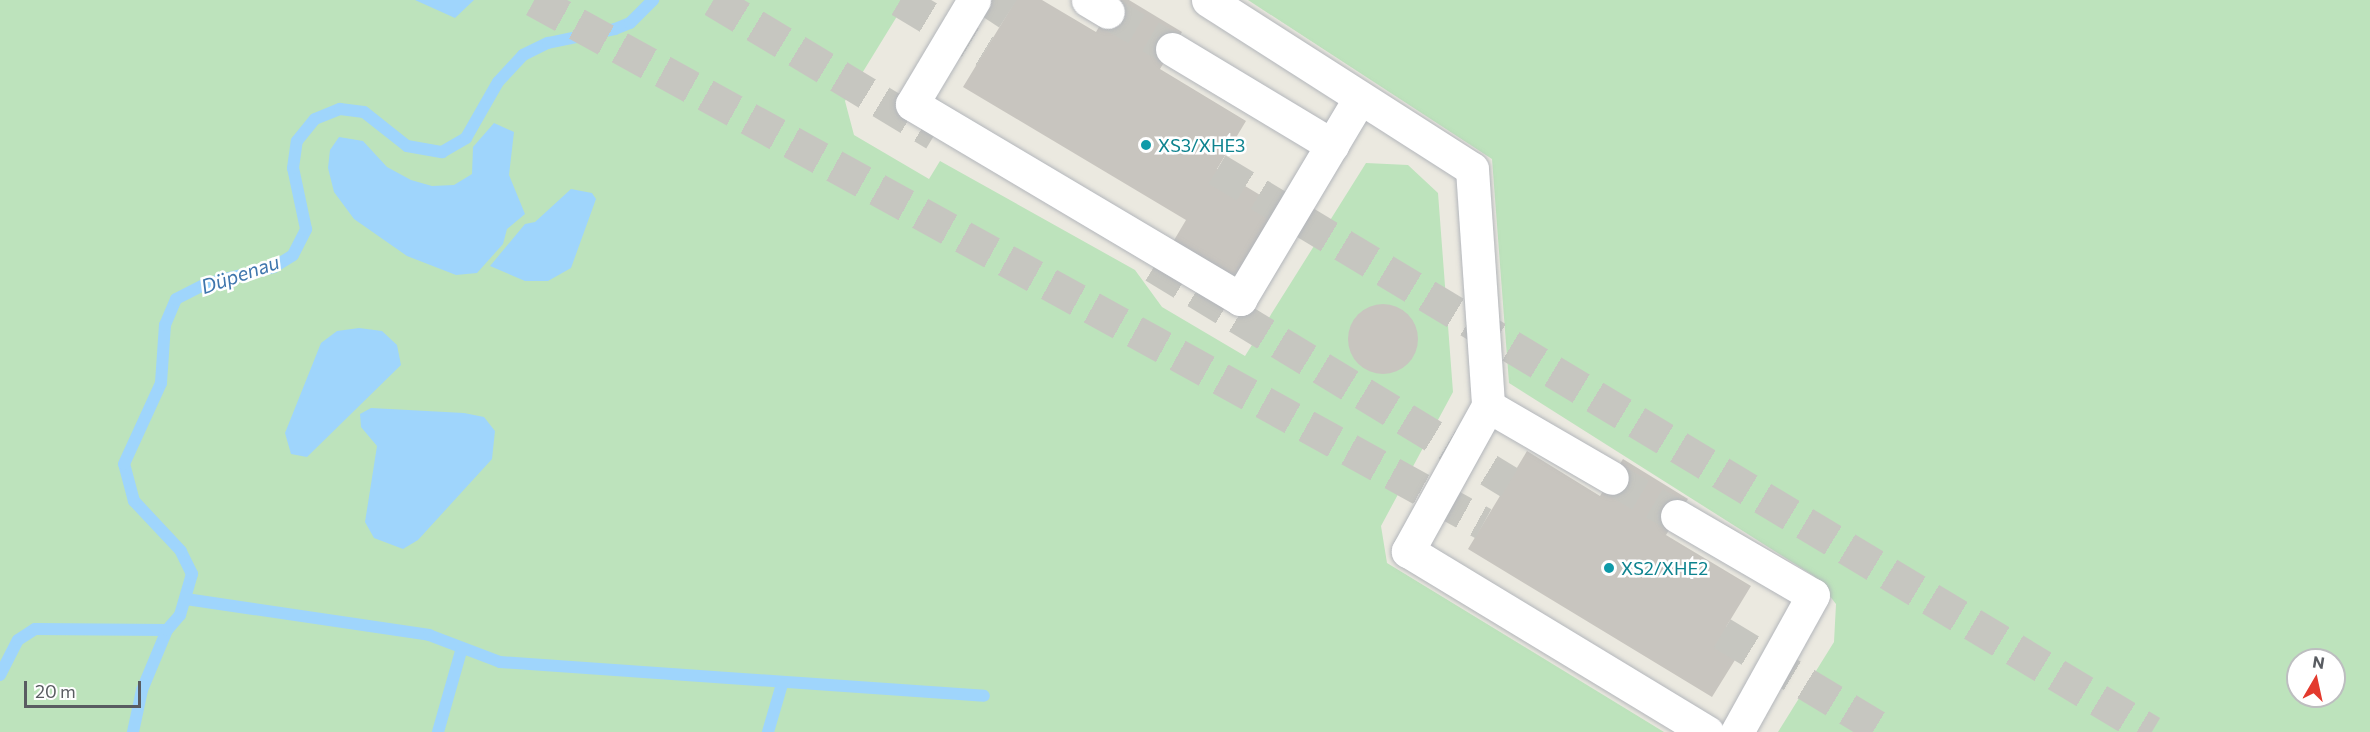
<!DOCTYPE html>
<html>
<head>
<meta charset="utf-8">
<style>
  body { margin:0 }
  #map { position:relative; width:2370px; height:732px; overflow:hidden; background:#ebe9e0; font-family:Commissioner,sans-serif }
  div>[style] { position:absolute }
  .green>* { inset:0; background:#bde3bc }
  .water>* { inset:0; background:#9fd5fc }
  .stream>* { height:12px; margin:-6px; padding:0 6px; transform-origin:6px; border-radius:6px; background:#9fd5fc }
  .building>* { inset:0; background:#c8c5bf }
  .round { border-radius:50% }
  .minor-tunnel>* { height:33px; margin-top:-16.5px; transform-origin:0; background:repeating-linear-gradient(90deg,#c6c6c0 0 33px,transparent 0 49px) }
  .roads { filter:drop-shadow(0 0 2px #b3b6bb) drop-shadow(0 0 2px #b3b6bb) }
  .minor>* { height:33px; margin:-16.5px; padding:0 16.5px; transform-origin:16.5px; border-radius:16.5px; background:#fff }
  .dots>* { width:16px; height:16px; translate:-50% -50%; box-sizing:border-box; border:3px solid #fff; border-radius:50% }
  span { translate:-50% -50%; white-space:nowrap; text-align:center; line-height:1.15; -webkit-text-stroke:5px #fff; paint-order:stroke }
  .culture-label { font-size:18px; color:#0d838f }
  .left { translate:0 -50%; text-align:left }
  .water-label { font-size:20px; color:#3f76ad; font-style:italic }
  .north { position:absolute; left:2286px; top:648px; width:60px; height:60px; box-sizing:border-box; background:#fff; border:2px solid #bdbec0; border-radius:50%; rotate:9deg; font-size:16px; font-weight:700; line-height:24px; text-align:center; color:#595c61 }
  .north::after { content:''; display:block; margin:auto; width:21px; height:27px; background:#e33a2e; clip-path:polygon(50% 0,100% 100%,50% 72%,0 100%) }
  .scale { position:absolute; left:24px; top:681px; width:117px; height:27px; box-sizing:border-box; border:3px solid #595c61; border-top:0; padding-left:8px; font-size:18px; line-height:21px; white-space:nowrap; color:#595c61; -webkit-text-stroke:4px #fff; paint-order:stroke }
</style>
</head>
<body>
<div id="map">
  <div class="green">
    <i style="clip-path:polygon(0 0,907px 0,845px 101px,854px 135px,929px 179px,940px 161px,1135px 270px,1162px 307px,1245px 356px,1366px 163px,1408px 165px,1438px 193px,1453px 392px,1381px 526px,1387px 563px,1664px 732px,0 732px)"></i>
    <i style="clip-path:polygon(evenodd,1248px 0,2370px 0,2370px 732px,1778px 732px,1834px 642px,1836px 604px,1814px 576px,1509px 383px,1492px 159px,1248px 0,2298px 660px,2334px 660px,2334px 696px,2298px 696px,2298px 660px)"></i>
  </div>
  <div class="water">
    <i style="clip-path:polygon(415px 0,474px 0,455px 18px)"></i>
    <i style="clip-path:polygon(494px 123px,514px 132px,509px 175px,525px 214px,507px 229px,503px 244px,477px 273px,456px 275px,407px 256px,354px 219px,334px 192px,328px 168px,330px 150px,339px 137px,363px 141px,387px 167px,411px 180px,432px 186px,454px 185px,472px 174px,473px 147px)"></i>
    <i style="clip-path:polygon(571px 189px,592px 193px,596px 199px,571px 268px,548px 281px,525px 281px,490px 266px,525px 224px,535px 222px)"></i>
    <i style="clip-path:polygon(359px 328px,382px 331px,397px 345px,401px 365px,307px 457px,291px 454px,285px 433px,321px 343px,337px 331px)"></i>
    <i style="clip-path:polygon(371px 408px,464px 413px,484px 417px,495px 431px,492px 459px,418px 540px,403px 549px,374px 538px,365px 522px,377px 446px,361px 427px,360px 414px)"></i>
  </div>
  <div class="stream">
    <i style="left:186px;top:599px;width:246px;rotate:8.4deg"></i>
    <i style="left:429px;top:635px;width:76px;rotate:20.8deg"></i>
    <i style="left:500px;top:662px;width:485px;rotate:4deg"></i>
    <i style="left:0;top:675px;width:39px;rotate:-63deg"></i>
    <i style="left:18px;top:640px;width:20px;rotate:-33deg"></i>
    <i style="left:35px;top:629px;width:132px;rotate:0.4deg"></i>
    <i style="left:133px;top:732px;width:43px;rotate:-77.9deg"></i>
    <i style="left:142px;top:690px;width:65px;rotate:-67.4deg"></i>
    <i style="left:167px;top:630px;width:20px;rotate:-49deg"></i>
    <i style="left:180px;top:615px;width:43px;rotate:-73.7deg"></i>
    <i style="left:192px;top:574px;width:25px;rotate:-116deg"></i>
    <i style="left:181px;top:551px;width:69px;rotate:-133.2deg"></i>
    <i style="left:134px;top:501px;width:38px;rotate:-105deg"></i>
    <i style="left:124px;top:464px;width:89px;rotate:-65.4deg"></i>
    <i style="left:161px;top:383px;width:58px;rotate:-86.1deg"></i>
    <i style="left:165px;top:325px;width:28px;rotate:-67deg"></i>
    <i style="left:176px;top:299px;width:33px;rotate:-27deg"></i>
    <i style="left:205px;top:284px;width:71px;rotate:-13.8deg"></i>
    <i style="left:274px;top:267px;width:22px;rotate:-32deg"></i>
    <i style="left:293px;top:255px;width:29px;rotate:-63deg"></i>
    <i style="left:306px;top:229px;width:62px;rotate:-102deg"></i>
    <i style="left:293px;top:168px;width:27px;rotate:-82deg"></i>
    <i style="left:297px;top:141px;width:28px;rotate:-51deg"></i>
    <i style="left:315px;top:119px;width:27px;rotate:-22deg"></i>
    <i style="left:340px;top:109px;width:24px;rotate:7deg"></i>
    <i style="left:364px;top:112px;width:55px;rotate:38.3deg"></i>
    <i style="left:407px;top:146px;width:36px;rotate:10deg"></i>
    <i style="left:442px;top:152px;width:28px;rotate:-30deg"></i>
    <i style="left:466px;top:138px;width:64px;rotate:-60.3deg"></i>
    <i style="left:498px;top:82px;width:37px;rotate:-47deg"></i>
    <i style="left:523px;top:55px;width:28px;rotate:-26deg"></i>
    <i style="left:548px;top:43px;width:68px;rotate:-11.8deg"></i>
    <i style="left:615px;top:29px;width:16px;rotate:-22deg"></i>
    <i style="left:630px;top:23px;width:33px;rotate:-45deg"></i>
    <i style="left:438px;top:732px;width:84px;rotate:-74.1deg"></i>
    <i style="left:768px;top:732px;width:50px;rotate:-73.7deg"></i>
  </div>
  <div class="building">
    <i style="clip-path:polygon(1016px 0,1042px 0,1096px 32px,1115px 0,1129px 0,1182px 32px,1160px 69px,1246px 121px,1217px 169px,1280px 207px,1233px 285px,1170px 247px,1186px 220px,963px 87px)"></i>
    <i class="round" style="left:1348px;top:304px;width:70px;height:70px"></i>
    <i style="clip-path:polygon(1527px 451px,1600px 496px,1623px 459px,1688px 499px,1666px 535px,1751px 586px,1726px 627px,1748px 639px,1712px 697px,1468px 549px)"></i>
  </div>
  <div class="minor-tunnel">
    <i style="left:534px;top:0;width:1084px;rotate:28.86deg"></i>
    <i style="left:713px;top:0;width:259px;rotate:31.1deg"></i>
    <i style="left:900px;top:0;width:99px;rotate:31deg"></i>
    <i style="left:988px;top:0;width:24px;rotate:33deg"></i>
    <i style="left:1108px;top:12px;width:74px;rotate:30deg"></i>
    <i style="left:1217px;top:169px;width:1091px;rotate:31.05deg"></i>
    <i style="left:1154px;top:266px;width:416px;rotate:31.3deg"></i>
    <i style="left:1612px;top:478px;width:75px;rotate:30.3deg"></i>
    <i style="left:1722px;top:633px;width:192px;rotate:31.1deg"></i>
  </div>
  <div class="roads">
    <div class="minor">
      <i style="left:974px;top:0;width:121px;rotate:120.8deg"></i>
      <i style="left:912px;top:104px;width:382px;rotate:30.7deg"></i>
      <i style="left:1240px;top:299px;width:234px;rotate:-59.2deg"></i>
      <i style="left:1088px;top:0;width:23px;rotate:31deg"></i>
      <i style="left:1208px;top:0;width:313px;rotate:32.6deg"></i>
      <i style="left:1472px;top:169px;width:238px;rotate:86.1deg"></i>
      <i style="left:1488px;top:406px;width:166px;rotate:118.9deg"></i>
      <i style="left:1408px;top:551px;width:350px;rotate:31.2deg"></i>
      <i style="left:1172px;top:49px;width:187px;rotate:31deg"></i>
      <i style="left:1488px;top:406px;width:143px;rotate:30.1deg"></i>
      <i style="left:1677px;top:516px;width:157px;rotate:30.2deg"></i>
      <i style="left:1813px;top:595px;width:157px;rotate:119deg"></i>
    </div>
  </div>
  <div class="dots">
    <i style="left:1146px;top:145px;background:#0f9aa8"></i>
    <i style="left:1609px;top:568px;background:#0f9aa8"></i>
  </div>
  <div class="culture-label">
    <span class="left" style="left:1158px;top:145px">XS3/XHE3</span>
    <span class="left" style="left:1621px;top:568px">XS2/XHE2</span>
  </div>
  <div class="water-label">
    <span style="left:240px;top:274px;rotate:-19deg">Düpenau</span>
  </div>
  <div class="north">N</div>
  <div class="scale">20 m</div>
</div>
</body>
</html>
